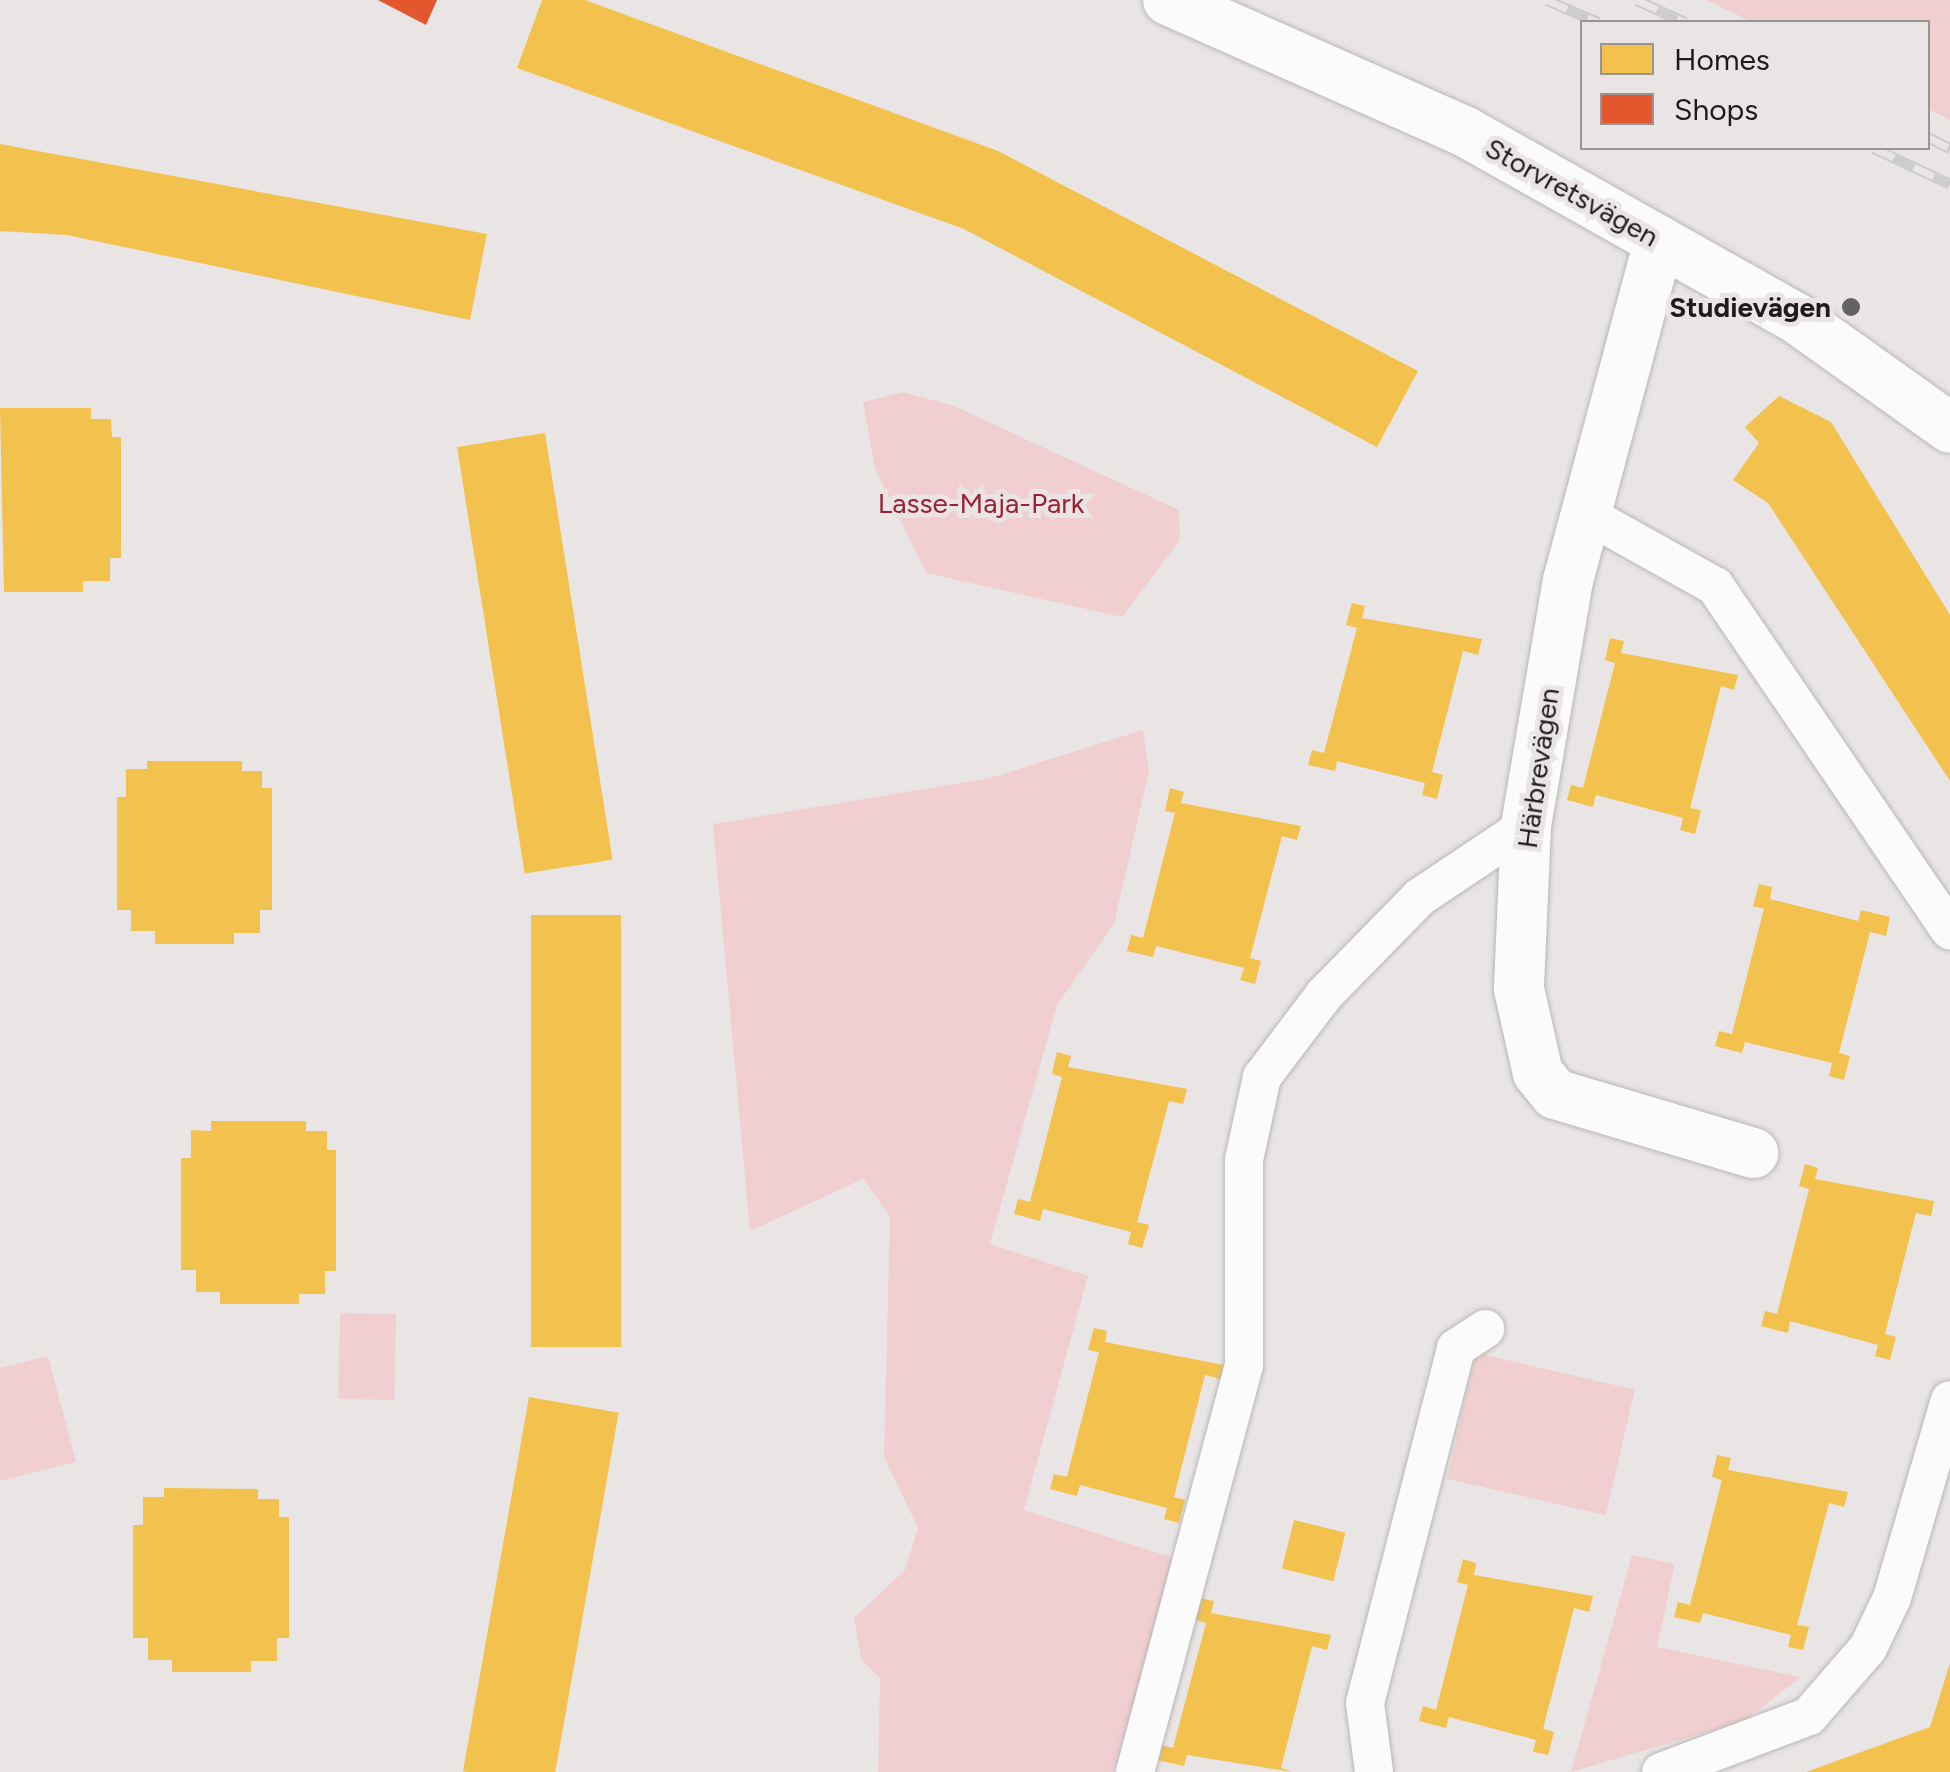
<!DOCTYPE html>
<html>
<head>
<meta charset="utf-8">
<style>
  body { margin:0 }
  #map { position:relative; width:1950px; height:1772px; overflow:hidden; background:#e9e5e5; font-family:Figtree,sans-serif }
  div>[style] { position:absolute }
  .green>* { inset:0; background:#f1cfd0; transform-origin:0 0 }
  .homes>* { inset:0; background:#f2c14e; transform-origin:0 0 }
  .shops>* { inset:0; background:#e4572e }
  .roads { filter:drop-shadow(0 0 2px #b9b6b6) drop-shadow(0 0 2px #b9b6b6) }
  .pedestrian>* { height:38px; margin:-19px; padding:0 19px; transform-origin:19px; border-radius:19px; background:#fcfbfb }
  .minor>* { height:50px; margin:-25px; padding:0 25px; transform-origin:25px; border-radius:25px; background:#fcfbfb }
  .rail>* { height:11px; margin-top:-5.5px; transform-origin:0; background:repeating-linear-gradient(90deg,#eae4e4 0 22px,#cdcccc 0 44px); box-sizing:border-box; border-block:2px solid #cdcccc }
  .dots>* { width:28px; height:28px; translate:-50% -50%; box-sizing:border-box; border:5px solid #eae4e4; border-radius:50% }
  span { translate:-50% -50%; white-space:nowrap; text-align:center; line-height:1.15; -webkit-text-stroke:10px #eae4e4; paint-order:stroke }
  .street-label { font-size:28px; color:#1d1b1b }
  .poi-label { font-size:28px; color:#1d1b1b; font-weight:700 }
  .right { translate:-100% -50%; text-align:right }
  .park-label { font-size:28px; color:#992133 }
  .legend { position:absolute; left:1580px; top:20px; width:350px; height:130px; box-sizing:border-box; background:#eae4e4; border:2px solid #989494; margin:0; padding:12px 18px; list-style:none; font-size:30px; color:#1d1b1b }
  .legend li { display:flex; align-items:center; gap:20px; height:50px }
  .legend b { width:50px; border:2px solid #989494 }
</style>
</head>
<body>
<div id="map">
  <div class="green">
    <i style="clip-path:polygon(1706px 0,1950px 0,1950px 120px,1928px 109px,1928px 22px,1752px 22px)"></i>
    <i style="clip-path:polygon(903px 392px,954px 406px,1179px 510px,1180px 540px,1122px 617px,926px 573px,875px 469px,863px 402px)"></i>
    <i style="clip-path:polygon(1143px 730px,1149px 771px,1114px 924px,1057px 1005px,990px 1244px,1088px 1276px,1024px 1510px,1177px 1559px,1113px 1772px,878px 1772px,880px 1678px,861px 1659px,854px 1618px,905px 1570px,918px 1528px,884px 1457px,890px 1216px,863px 1179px,750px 1231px,713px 824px,990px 778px)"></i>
    <i style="left:340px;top:1313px;width:56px;height:86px;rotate:1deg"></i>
    <i style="left:1476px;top:1353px;width:163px;height:129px;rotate:13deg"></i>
    <i style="clip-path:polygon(48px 1356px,76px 1462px,0 1481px,0 1368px)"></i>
    <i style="clip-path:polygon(1632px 1555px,1675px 1564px,1657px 1647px,1801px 1677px,1744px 1721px,1571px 1772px)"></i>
  </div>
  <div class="homes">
    <i style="clip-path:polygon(542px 0,585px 0,998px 151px,1418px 371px,1377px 447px,964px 229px,517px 68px)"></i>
    <i style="clip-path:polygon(0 144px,487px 234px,470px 320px,67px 235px,0 231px)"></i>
    <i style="clip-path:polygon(1779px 396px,1831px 422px,1950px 615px,1950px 781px,1768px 503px,1733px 480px,1759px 443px,1745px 427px)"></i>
    <i style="clip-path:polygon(0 408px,91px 408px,91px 419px,111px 419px,112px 437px,121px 437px,121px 558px,110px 558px,110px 581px,83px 581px,83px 592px,4px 592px)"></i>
    <i style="left:545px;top:433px;width:432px;height:89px;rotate:81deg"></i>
    <i style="clip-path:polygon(1352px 603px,1365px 606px,1362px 618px,1482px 639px,1478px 655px,1463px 651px,1432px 772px,1443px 775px,1437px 799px,1422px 795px,1425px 783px,1337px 761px,1335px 771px,1308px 765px,1312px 750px,1324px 753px,1357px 628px,1346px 625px)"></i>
    <i style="clip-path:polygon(1610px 638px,1624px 641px,1621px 653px,1738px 675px,1734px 690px,1721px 686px,1690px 808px,1701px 810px,1695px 834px,1680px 830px,1683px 818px,1596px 795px,1593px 807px,1567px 800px,1571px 785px,1583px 788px,1615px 663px,1605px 660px)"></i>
    <i style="clip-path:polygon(147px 761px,242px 761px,242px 771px,262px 771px,262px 788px,272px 788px,272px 910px,260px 910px,260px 933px,234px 933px,234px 944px,155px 944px,155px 931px,131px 931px,131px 910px,117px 910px,117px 797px,126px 797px,126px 769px,147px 769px)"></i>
    <i style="clip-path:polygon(1170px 788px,1184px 792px,1181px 803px,1301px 826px,1297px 840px,1282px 836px,1250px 958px,1261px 961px,1255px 984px,1240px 980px,1244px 968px,1156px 946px,1153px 957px,1127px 951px,1131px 935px,1143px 938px,1175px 813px,1165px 811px)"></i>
    <i style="clip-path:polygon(1759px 884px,1772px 887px,1770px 899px,1858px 921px,1861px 910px,1890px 917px,1886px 936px,1870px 932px,1839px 1053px,1850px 1056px,1844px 1080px,1829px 1076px,1832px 1063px,1745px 1042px,1742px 1053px,1715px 1046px,1719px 1031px,1732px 1034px,1764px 909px,1753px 906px)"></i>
    <i style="left:621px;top:915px;width:432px;height:90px;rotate:90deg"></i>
    <i style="clip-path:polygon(1057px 1052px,1071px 1056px,1068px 1067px,1187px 1089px,1183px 1104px,1169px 1101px,1137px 1222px,1149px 1225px,1142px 1248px,1128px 1244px,1131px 1232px,1043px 1209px,1040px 1221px,1014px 1214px,1018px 1199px,1030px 1202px,1062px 1077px,1052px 1074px)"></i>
    <i style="clip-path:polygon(211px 1121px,306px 1121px,306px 1131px,327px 1131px,327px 1150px,336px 1150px,336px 1271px,325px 1271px,325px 1294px,299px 1294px,299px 1304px,220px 1304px,220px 1292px,196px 1292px,196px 1270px,181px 1270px,181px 1158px,191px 1158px,191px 1130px,211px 1131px)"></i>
    <i style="clip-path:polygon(1805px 1164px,1818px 1168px,1815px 1179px,1934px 1201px,1931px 1216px,1916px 1213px,1885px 1334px,1896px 1337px,1890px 1360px,1875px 1356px,1878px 1345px,1790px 1321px,1788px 1333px,1761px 1326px,1765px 1311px,1777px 1314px,1809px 1189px,1799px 1186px)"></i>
    <i style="clip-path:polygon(1094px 1328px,1107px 1331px,1105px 1342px,1224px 1365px,1220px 1379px,1205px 1375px,1174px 1497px,1185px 1500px,1179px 1523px,1164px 1519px,1167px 1508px,1080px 1485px,1077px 1496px,1050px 1489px,1054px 1474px,1067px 1477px,1099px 1352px,1088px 1350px)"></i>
    <i style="left:529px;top:1397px;width:91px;height:380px;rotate:10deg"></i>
    <i style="clip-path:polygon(1717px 1455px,1731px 1458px,1728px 1470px,1848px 1492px,1844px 1507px,1829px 1503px,1797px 1625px,1809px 1627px,1803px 1650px,1788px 1647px,1791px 1635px,1703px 1613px,1700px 1623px,1674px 1617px,1678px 1602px,1690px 1605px,1722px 1480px,1712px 1477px)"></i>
    <i style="clip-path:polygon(164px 1488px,258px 1489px,258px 1499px,279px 1499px,279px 1517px,289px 1517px,289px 1638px,277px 1638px,277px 1661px,251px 1661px,251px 1672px,172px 1672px,172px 1660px,148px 1660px,148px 1638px,133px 1638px,133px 1525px,143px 1525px,143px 1497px,164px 1497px)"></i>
    <i style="left:1294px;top:1520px;width:53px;height:50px;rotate:14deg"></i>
    <i style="clip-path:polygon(1463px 1559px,1476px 1563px,1474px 1575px,1593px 1596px,1589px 1612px,1574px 1608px,1543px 1729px,1554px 1732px,1548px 1755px,1533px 1752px,1536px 1740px,1449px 1717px,1446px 1728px,1419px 1721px,1423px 1706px,1436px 1710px,1468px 1585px,1457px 1582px)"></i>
    <i style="clip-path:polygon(1201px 1598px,1214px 1601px,1211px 1613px,1331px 1635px,1327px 1650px,1312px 1646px,1281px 1768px,1292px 1772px,1187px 1755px,1184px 1766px,1157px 1760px,1161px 1745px,1173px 1748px,1206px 1623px,1195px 1620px)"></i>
    <i style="clip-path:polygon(1950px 1663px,1950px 1772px,1806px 1772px,1930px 1727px)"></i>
  </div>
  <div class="shops">
    <i style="clip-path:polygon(378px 0,437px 0,426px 25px)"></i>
  </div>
  <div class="roads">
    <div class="pedestrian">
      <i style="left:1586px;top:514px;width:148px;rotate:29.2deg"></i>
      <i style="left:1715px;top:586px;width:417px;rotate:55.7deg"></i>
      <i style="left:1135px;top:1772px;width:421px;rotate:-75deg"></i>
      <i style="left:1244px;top:1365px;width:205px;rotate:-90deg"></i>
      <i style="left:1244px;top:1160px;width:85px;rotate:-77.8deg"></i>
      <i style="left:1262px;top:1077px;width:103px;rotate:-52.9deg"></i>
      <i style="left:1324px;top:995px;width:137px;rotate:-45.6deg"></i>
      <i style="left:1420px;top:897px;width:128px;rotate:-33.8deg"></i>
      <i style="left:1374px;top:1772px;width:70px;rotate:-97.4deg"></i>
      <i style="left:1365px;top:1703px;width:366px;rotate:-75.6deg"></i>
      <i style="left:1456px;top:1348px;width:35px;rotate:-33deg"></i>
      <i style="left:1661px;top:1772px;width:158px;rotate:-20.7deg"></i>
      <i style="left:1809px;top:1716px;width:90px;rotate:-49.1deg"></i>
      <i style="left:1868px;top:1648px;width:55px;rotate:-64.4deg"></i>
      <i style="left:1892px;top:1598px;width:206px;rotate:-73.7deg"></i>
    </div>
    <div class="minor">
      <i style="left:1168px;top:0;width:324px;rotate:23.9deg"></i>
      <i style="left:1464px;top:131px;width:381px;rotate:29.4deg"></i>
      <i style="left:1796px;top:318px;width:189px;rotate:35.5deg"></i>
      <i style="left:1659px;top:241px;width:351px;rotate:105deg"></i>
      <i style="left:1568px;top:580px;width:250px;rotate:99.7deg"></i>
      <i style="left:1526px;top:826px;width:163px;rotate:92.5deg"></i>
      <i style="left:1519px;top:989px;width:86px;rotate:77.3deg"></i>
      <i style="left:1538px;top:1073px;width:27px;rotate:51deg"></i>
      <i style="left:1555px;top:1094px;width:207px;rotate:16.6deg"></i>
    </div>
  </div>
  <div class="rail">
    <i style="left:1547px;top:0;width:56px;rotate:23.3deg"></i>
    <i style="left:1637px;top:0;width:53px;rotate:24.6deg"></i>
    <i style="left:1928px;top:137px;width:25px;rotate:27deg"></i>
    <i style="left:1874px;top:148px;width:84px;rotate:25.3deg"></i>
  </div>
  <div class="dots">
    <i style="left:1851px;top:307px;background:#646262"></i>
  </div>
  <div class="street-label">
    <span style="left:1572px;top:192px;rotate:29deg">Storvretsvägen</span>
    <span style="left:1538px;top:768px;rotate:-82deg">Härbrevägen</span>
  </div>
  <div class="poi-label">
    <span class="right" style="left:1831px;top:307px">Studievägen</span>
  </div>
  <div class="park-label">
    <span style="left:981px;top:503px">Lasse-Maja-Park</span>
  </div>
  <ul class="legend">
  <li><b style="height:28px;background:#f2c14e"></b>Homes</li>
  <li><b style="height:28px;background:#e4572e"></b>Shops</li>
  </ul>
</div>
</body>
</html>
